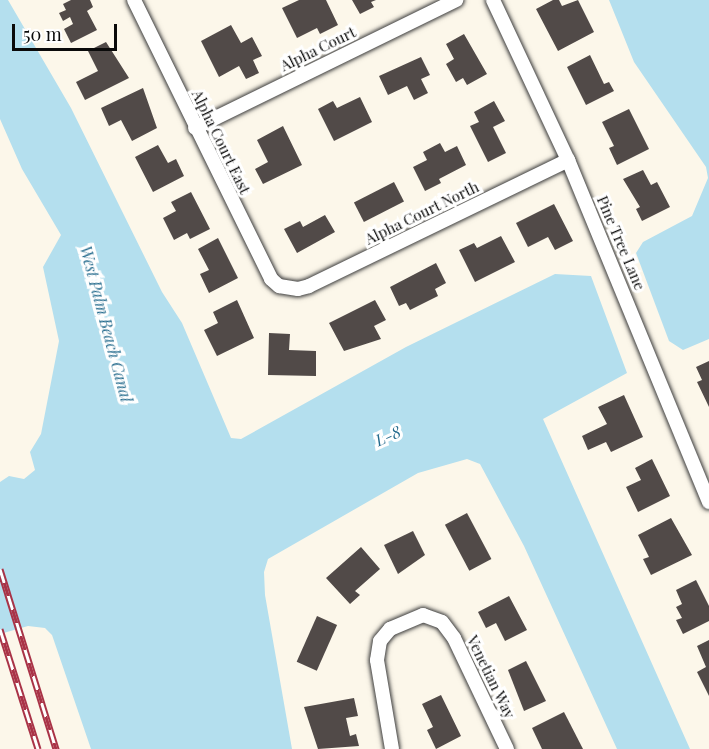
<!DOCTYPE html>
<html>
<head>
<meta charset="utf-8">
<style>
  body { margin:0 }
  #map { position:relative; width:709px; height:749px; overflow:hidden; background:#fcf7ea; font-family:"Playfair Display",serif }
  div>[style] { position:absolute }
  .water>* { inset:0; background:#b4dfee }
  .building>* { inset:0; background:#514a48; transform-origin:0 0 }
  .roads { filter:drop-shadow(0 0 2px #3d3d3d) drop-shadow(0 0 2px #3d3d3d) }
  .minor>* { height:14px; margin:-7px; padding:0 7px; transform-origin:7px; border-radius:7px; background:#fff }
  .rail>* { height:7px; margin-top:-3.5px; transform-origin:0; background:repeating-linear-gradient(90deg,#fff 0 14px,#a93347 0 28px); box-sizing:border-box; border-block:2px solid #a93347 }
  span { translate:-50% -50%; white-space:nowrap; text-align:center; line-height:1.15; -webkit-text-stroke:6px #fff; paint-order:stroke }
  .street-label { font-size:15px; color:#0a0a0a }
  .water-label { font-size:16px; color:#236a8c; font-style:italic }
  .scale { position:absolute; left:12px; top:24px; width:105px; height:27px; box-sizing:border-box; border:3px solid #0a0a0a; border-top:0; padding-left:8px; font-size:18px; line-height:21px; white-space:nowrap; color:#0a0a0a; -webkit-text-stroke:4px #fff; paint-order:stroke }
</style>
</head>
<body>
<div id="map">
  <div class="water">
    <i style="clip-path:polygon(0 0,8px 0,71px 108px,162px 292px,182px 323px,231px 438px,241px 439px,406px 347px,555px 274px,591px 276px,627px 373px,543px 419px,690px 749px,617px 749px,524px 546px,480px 464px,467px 459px,418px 473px,268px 559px,264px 572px,265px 595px,292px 749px,91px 749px,52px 635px,45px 628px,28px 626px,0 634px,0 482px,9px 476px,24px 479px,35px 470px,30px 452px,41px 434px,59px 341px,43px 267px,61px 235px,22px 169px,0 119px)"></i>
    <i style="clip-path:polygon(609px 0,709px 0,709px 339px,683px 350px,669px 341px,636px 253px,643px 242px,692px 216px,708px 178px,706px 167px,634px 62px)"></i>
  </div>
  <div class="building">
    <i style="clip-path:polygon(71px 0,90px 0,93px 7px,87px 11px,97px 30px,71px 43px,64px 29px,73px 24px,70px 17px,63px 21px,59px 13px,66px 10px,63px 4px)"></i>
    <i style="clip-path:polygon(299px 0,326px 0,338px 25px,320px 34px,317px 28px,297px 38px,282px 8px)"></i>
    <i style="clip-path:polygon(352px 0,376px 0,371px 2px,374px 7px,360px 14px)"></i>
    <i style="clip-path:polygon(553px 0,559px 0,562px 6px,578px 0,594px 32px,558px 51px,536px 9px)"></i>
    <i style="clip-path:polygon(231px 25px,241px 43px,252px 37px,262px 56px,253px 60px,259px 73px,246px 79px,239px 66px,219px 77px,201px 41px)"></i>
    <i style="clip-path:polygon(464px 34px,487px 74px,467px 85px,463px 78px,456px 82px,446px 64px,454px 59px,446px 44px)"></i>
    <i style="clip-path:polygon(106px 42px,129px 78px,85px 100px,76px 82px,98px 71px,88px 51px)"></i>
    <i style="clip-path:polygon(590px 55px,604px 84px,609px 82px,614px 91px,586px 105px,567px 67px)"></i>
    <i style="clip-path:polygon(421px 57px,430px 75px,421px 79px,428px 93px,414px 100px,407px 86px,388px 95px,379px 76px)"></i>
    <i style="clip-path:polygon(143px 88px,157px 128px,132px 141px,121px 120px,109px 126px,101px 108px)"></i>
    <i style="clip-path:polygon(360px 97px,372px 122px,334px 141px,318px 109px,333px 101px,337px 108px)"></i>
    <i style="clip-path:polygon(494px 101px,505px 121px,493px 127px,506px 153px,488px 162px,470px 126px,479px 122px,474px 112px)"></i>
    <i style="clip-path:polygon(629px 109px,649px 149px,617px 165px,609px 148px,614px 146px,602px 122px)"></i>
    <i style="clip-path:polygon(283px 126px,302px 165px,263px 184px,255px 169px,268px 162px,257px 140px)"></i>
    <i style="clip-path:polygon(440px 143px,445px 152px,457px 146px,466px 165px,439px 179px,441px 183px,425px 191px,413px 167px,427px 160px,423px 152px)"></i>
    <i style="clip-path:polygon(158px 145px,168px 163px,176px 159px,184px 176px,153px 192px,135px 157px)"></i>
    <i style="clip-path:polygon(643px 170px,651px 185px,657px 182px,670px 207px,642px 221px,636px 209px,640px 207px,623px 179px)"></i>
    <i style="left:394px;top:182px;width:22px;height:45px;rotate:63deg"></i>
    <i style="clip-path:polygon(191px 192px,210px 229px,190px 239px,187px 233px,174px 240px,163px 218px,176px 211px,171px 202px)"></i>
    <i style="clip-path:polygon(554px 204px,573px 241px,555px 250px,548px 237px,528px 247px,516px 223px)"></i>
    <i style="clip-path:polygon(325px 215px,335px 232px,297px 253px,284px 229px,300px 221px,303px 227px)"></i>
    <i style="clip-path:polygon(501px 236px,515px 262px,475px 282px,459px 250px,474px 243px,477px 248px)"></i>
    <i style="clip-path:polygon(218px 238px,238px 278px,209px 293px,200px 274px,209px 270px,198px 249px)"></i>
    <i style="clip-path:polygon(436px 263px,446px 283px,435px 289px,438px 296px,410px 310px,406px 303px,399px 306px,390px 287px)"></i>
    <i style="clip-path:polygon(237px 300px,254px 338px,217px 356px,204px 330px,218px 323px,213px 312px)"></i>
    <i style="clip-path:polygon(375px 300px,386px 320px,374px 326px,381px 339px,344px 351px,329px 323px)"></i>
    <i style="clip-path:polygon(269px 333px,290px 334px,289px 350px,316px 351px,316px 376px,268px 375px)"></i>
    <i style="clip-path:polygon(709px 361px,709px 407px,697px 382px,702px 380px,696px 367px)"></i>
    <i style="clip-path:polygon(624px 395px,643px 437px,611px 452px,606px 442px,588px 450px,582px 436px,607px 424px,598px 407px)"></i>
    <i style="clip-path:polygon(652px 459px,670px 496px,638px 512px,626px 487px,641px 480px,635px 468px)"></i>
    <i style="left:467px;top:513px;width:52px;height:25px;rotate:62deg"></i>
    <i style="clip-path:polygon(671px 518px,692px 555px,651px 575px,643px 559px,649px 557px,638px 535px)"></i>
    <i style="clip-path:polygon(413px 531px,425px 555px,398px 574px,384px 545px)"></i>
    <i style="clip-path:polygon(361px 547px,380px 569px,355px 591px,360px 595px,350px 604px,326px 578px)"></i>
    <i style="clip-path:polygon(696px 580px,709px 606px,709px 621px,683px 634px,676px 620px,682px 618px,676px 607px,682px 604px,676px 590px)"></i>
    <i style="clip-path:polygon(509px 596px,527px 630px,505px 641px,496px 623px,486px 628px,478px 612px)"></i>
    <i style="left:317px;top:616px;width:22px;height:50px;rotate:24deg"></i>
    <i style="clip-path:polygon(709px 640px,709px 696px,697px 672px,706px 667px,697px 646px)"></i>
    <i style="clip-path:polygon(526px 661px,546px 701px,524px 711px,508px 670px)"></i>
    <i style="clip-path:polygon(441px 695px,461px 736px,436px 749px,427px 730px,433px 727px,422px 704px)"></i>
    <i style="clip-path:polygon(354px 698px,358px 716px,346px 718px,350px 736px,356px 734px,359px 746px,318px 749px,304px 707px)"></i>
    <i style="clip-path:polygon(564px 712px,583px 749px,542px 749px,532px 728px)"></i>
  </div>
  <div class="roads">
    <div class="minor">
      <i style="left:134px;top:0;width:311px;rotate:63.8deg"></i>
      <i style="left:271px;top:279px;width:11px;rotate:41deg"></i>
      <i style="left:279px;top:286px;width:19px;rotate:9deg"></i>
      <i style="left:298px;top:289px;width:11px;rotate:-15deg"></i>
      <i style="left:309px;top:286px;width:288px;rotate:-25.9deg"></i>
      <i style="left:493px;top:0;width:177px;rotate:64.9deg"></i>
      <i style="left:568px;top:160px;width:370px;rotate:67.6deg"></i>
      <i style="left:195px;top:128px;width:291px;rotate:-26.1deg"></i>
      <i style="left:392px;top:749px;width:90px;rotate:-99.6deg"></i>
      <i style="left:377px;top:660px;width:19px;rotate:-81deg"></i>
      <i style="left:380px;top:641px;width:16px;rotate:-50deg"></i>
      <i style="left:390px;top:629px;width:36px;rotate:-23deg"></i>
      <i style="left:423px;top:615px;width:20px;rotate:20deg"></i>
      <i style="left:442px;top:622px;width:20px;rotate:53deg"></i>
      <i style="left:454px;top:638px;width:123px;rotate:64.5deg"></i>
    </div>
  </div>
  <div class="rail">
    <i style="left:0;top:569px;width:189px;rotate:72.7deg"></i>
    <i style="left:0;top:629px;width:126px;rotate:72.4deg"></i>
  </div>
  <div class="street-label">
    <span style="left:318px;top:49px;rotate:-26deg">Alpha Court</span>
    <span style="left:221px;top:142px;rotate:64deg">Alpha Court East</span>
    <span style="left:422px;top:213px;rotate:-26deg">Alpha Court North</span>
    <span style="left:621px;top:243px;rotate:67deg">Pine Tree Lane</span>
    <span style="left:491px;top:677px;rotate:64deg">Venetian Way</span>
  </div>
  <div class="water-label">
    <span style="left:106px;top:324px;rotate:75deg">West Palm Beach Canal</span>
    <span style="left:388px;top:436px;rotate:-24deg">L-8</span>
  </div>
  <div class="scale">50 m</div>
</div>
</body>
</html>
